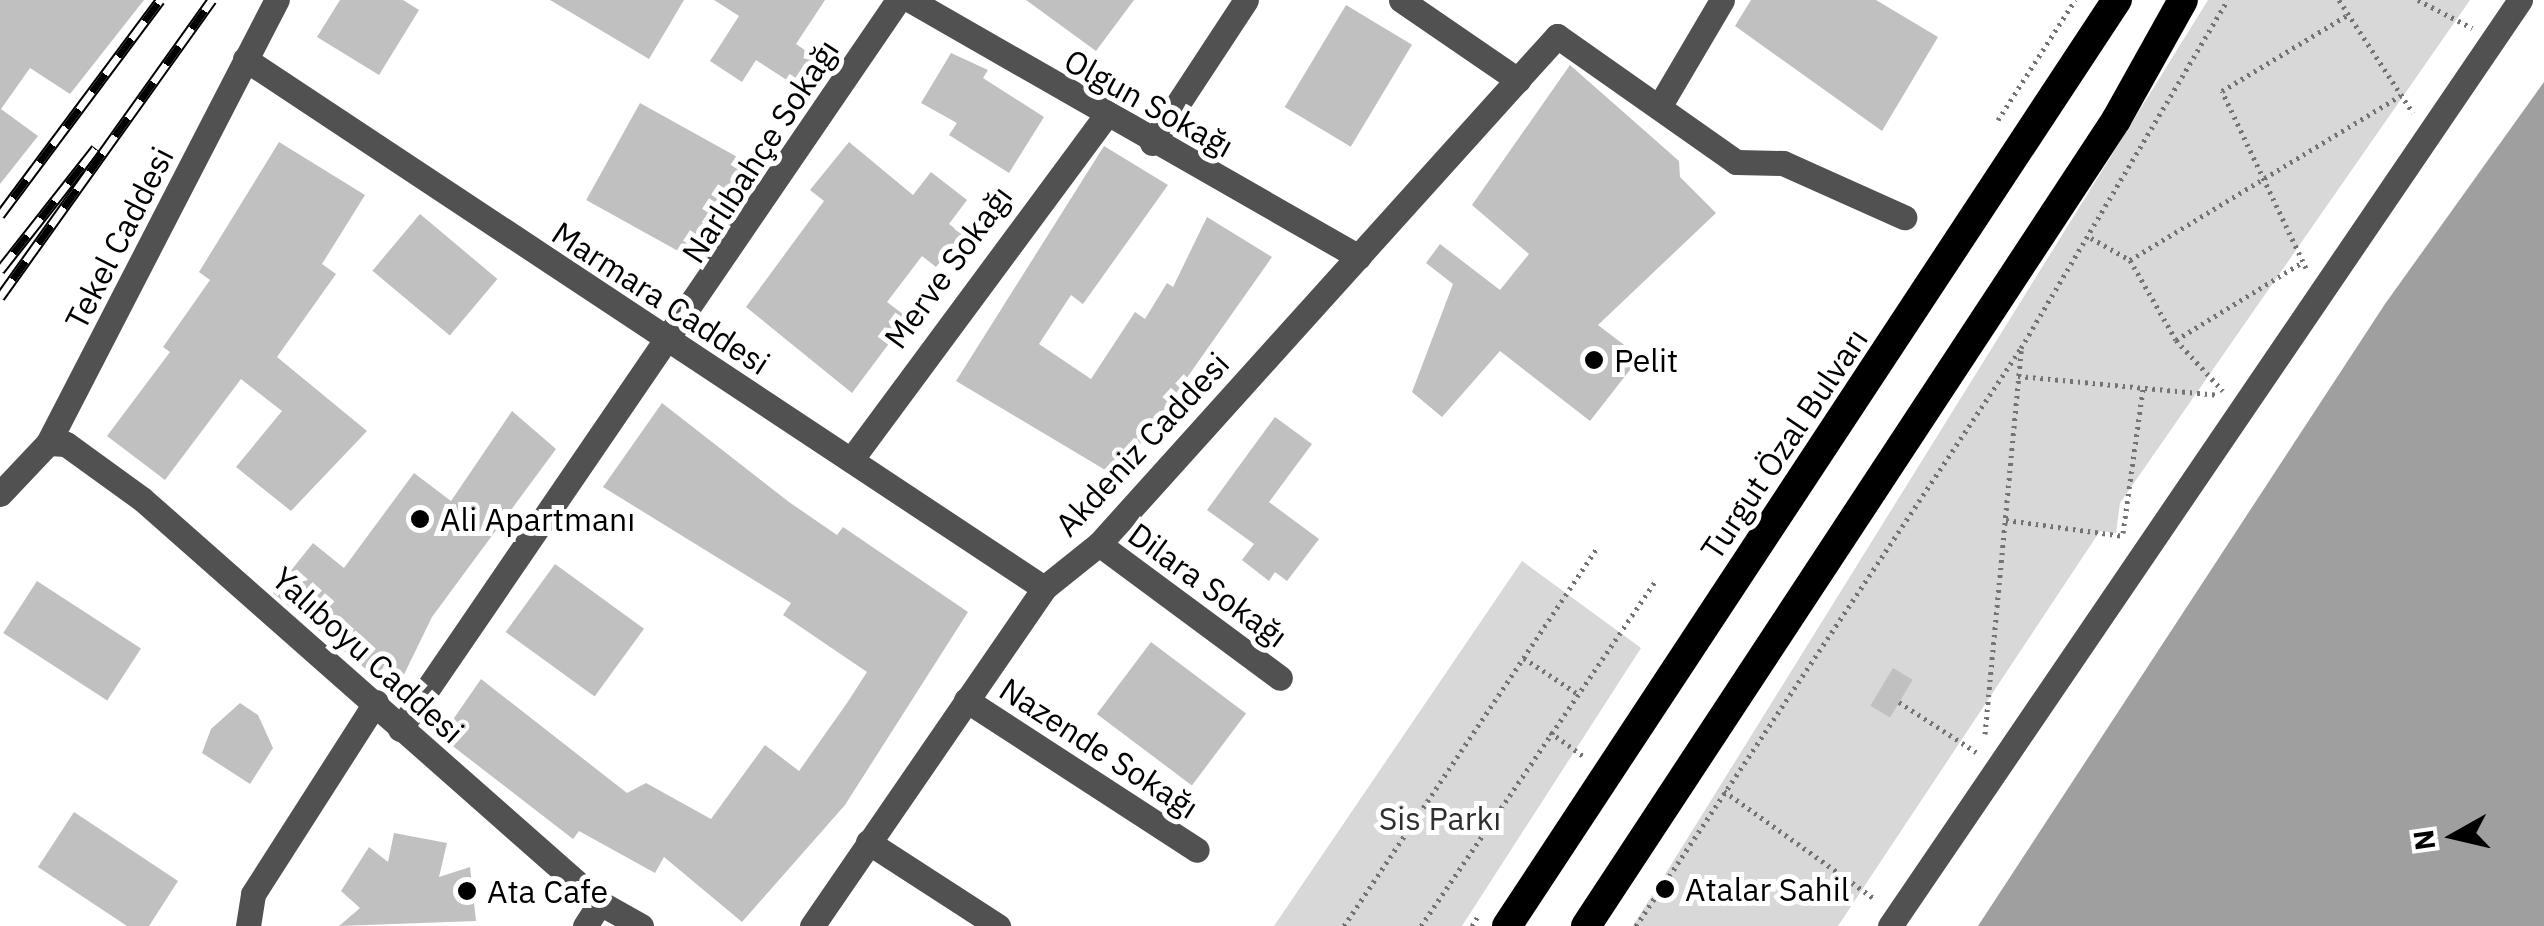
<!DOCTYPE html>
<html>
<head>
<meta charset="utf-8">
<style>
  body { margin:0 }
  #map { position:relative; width:2544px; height:926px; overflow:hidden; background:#fff; font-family:"IBM Plex Sans",sans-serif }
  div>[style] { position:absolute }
  .green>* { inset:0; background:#d8d8d8 }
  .water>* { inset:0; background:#9f9f9f }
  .building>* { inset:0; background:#c0c0c0; transform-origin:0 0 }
  .path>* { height:5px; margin-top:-2.5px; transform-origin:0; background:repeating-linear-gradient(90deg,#737373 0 2.5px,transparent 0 7.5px) }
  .minor>* { height:25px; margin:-12.5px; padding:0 12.5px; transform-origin:12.5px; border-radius:12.5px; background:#515151 }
  .highway>* { height:30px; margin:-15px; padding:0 15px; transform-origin:15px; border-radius:15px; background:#000 }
  .rail>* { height:11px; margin-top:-5.5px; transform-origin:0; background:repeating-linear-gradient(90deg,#fff 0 22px,#000 0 44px); box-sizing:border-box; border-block:2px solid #000 }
  .dots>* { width:28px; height:28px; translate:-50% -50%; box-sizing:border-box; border:5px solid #fff; border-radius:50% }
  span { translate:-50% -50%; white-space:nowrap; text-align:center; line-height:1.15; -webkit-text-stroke:10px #fff; paint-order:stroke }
  .street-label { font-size:32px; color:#000 }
  .poi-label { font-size:32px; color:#000 }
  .left { translate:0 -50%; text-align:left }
  .park-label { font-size:32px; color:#2f2f2f }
  .north { position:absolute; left:2404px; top:786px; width:100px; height:100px; -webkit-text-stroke:8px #fff; paint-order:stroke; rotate:262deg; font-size:28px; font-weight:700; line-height:40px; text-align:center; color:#000 }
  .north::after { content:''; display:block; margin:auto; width:35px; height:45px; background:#000; clip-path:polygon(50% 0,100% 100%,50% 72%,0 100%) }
</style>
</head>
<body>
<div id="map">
  <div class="green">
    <i style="clip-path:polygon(2208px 0,2470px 0,2120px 503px,2116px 533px,2100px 531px,1838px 926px,1633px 926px)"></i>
    <i style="clip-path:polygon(1522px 561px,1641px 648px,1462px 926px,1274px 926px)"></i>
  </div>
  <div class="water">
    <i style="clip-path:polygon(2544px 82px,2544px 926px,1978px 926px,2385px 304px)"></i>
  </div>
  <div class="building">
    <i style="clip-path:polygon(0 0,144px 0,70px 94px,30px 68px,1px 109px,38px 136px,0 184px)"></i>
    <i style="clip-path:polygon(340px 0,403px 0,419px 10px,379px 75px,317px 37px)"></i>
    <i style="clip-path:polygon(550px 0,684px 0,649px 59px)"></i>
    <i style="clip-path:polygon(714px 0,825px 0,796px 44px,818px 59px,799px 88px,756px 60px,742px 82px,710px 61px,739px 16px)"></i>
    <i style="clip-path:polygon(1026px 0,1134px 0,1096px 51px)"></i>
    <i style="clip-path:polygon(1751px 0,1876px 0,1938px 37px,1882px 131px,1735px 26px)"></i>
    <i style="left:1346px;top:5px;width:77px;height:119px;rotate:31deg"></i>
    <i style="clip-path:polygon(951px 53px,988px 70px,983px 78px,1044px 117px,1009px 173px,949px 135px,957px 123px,921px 103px)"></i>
    <i style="clip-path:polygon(1570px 65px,1679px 161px,1680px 177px,1716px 213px,1598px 325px,1640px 357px,1590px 421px,1500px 351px,1442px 417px,1412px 392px,1453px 284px,1426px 263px,1440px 244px,1500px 290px,1529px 254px,1472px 205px)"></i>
    <i style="left:640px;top:103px;width:138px;height:111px;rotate:29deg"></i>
    <i style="clip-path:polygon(279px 142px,365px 195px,322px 264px,336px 274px,277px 357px,367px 431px,291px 511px,236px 467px,282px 411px,241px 379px,165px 480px,107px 436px,170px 352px,163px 347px,210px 280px,199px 272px)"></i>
    <i style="clip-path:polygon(849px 142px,913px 195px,931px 172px,967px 200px,949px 224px,962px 234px,936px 267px,922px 256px,887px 302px,908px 318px,852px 393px,746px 307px,824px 201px,810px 190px)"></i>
    <i style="clip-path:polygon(1104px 146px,1168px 185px,1083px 304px,1071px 295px,1039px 344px,1091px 379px,1135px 312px,1145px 319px,1167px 283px,1173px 287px,1207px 217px,1272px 257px,1117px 477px,956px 381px)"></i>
    <i style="left:420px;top:214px;width:101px;height:74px;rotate:40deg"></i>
    <i style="clip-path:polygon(662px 403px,789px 502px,837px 535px,843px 527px,968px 612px,845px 805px,742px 922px,664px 857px,655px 873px,579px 831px,573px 839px,441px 737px,481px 679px,627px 793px,646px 783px,711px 819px,765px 745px,799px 771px,847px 703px,867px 672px,783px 615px,791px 603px,603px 487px)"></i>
    <i style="clip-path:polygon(512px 411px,556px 449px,432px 617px,395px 693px,273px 593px,313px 543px,344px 568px,414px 473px,451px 501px)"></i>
    <i style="clip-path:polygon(1275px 417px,1312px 444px,1269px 502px,1319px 539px,1287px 581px,1275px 572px,1269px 581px,1242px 560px,1254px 544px,1207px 510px)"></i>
    <i style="left:555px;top:564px;width:110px;height:84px;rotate:36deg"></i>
    <i style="left:37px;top:581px;width:124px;height:62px;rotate:33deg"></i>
    <i style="left:1151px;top:642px;width:119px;height:90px;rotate:37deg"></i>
    <i style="left:1893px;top:668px;width:23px;height:44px;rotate:31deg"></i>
    <i style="clip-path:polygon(240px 703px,258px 715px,273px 748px,250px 784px,202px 753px,211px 729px)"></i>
    <i style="clip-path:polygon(74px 812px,178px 881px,149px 926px,127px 926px,38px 867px)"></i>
    <i style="clip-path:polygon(394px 833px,447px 843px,439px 877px,470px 867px,476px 921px,339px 926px,360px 908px,341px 891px,369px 847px,388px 862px)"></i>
  </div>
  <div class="path">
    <i style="left:2339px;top:0;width:135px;rotate:56.8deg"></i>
    <i style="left:2418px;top:0;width:61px;rotate:27.4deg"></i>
    <i style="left:1998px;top:120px;width:143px;rotate:-57.3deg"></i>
    <i style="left:2091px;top:238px;width:45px;rotate:29.4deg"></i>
    <i style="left:2130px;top:260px;width:317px;rotate:-31.3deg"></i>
    <i style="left:2130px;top:260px;width:92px;rotate:60.1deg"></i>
    <i style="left:2176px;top:340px;width:69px;rotate:47.3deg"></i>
    <i style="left:2306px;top:268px;width:196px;rotate:-115.4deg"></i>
    <i style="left:2222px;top:91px;width:149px;rotate:-31.2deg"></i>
    <i style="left:2176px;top:340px;width:149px;rotate:-31.6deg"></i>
    <i style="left:2018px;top:376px;width:202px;rotate:5.4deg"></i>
    <i style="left:2006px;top:520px;width:119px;rotate:7.7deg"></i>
    <i style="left:2123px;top:533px;width:146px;rotate:-82.1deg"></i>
    <i style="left:1524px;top:658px;width:65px;rotate:33.7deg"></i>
    <i style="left:1899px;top:702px;width:92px;rotate:33deg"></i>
    <i style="left:1550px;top:732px;width:41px;rotate:36deg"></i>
    <i style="left:1985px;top:734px;width:385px;rotate:-84.6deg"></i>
    <i style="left:1724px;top:791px;width:187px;rotate:35.6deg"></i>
    <i style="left:1344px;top:926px;width:455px;rotate:-56.2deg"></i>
    <i style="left:1421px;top:926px;width:416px;rotate:-55.8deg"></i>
    <i style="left:1472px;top:926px;width:12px;rotate:-59deg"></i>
    <i style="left:1636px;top:926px;width:694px;rotate:-56.33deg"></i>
    <i style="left:2021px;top:348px;width:405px;rotate:-59.3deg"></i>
  </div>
  <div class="minor">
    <i style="left:910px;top:0;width:517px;rotate:29.79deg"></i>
    <i style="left:1401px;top:0;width:142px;rotate:34.4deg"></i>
    <i style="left:245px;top:59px;width:958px;rotate:33.51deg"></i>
    <i style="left:1659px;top:107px;width:124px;rotate:-59.5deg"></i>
    <i style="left:1152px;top:143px;width:171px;rotate:-56.7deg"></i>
    <i style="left:48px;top:443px;width:18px;rotate:3deg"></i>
    <i style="left:66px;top:444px;width:94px;rotate:35.9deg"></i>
    <i style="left:142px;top:499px;width:611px;rotate:41.42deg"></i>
    <i style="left:600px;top:903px;width:47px;rotate:29.3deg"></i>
    <i style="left:851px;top:460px;width:427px;rotate:-53.5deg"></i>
    <i style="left:0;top:494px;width:70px;rotate:-46.7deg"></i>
    <i style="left:48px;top:443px;width:499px;rotate:-62.7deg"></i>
    <i style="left:1099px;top:544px;width:225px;rotate:36.5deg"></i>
    <i style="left:966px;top:700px;width:275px;rotate:33deg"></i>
    <i style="left:400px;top:729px;width:883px;rotate:-55.66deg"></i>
    <i style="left:868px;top:842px;width:155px;rotate:32.9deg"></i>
    <i style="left:248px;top:926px;width:32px;rotate:-81deg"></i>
    <i style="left:253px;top:894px;width:228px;rotate:-57.4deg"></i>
    <i style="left:585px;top:926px;width:27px;rotate:-57deg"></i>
    <i style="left:812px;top:926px;width:410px;rotate:-55.5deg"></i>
    <i style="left:1044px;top:588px;width:70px;rotate:-38.7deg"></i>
    <i style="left:1099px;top:544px;width:684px;rotate:-47.96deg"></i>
    <i style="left:1557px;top:36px;width:219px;rotate:35.1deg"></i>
    <i style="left:1736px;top:162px;width:47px;rotate:1.2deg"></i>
    <i style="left:1783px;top:163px;width:133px;rotate:24.1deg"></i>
    <i style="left:1890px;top:926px;width:1120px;rotate:-55.77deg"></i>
  </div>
  <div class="highway">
    <i style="left:1507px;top:926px;width:1109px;rotate:-56.63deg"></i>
    <i style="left:1586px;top:926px;width:965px;rotate:-56.67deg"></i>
    <i style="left:2116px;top:120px;width:137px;rotate:-60.8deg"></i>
  </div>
  <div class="rail">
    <i style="left:0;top:215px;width:268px;rotate:-53.3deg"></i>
    <i style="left:0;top:270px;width:155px;rotate:-51.8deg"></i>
    <i style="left:0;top:297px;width:365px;rotate:-54.5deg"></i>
  </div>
  <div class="dots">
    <i style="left:1594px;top:360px;background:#000"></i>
    <i style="left:420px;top:519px;background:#000"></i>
    <i style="left:1665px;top:889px;background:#000"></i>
    <i style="left:467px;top:891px;background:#000"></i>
  </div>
  <div class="street-label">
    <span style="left:1149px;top:103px;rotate:29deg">Olgun Sokağı</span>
    <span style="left:760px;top:151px;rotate:-57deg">Narlıbahçe Sokağı</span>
    <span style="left:119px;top:238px;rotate:-63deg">Tekel Caddesi</span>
    <span style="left:948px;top:267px;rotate:-54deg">Merve Sokağı</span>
    <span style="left:661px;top:298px;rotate:33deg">Marmara Caddesi</span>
    <span style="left:1142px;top:444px;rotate:-47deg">Akdeniz Caddesi</span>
    <span style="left:1784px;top:444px;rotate:-56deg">Turgut Özal Bulvarı</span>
    <span style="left:1208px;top:585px;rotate:36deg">Dilara Sokağı</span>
    <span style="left:368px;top:655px;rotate:42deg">Yalıboyu Caddesi</span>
    <span style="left:1099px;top:748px;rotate:33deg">Nazende Sokağı</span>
  </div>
  <div class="poi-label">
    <span class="left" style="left:1614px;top:360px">Pelit</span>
    <span class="left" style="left:440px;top:519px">Ali Apartmanı</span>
    <span class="left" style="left:1685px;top:889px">Atalar Sahil</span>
    <span class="left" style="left:487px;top:891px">Ata Cafe</span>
  </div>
  <div class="park-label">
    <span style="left:1440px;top:818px">Sis Parkı</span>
  </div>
  <div class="north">N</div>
</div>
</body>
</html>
